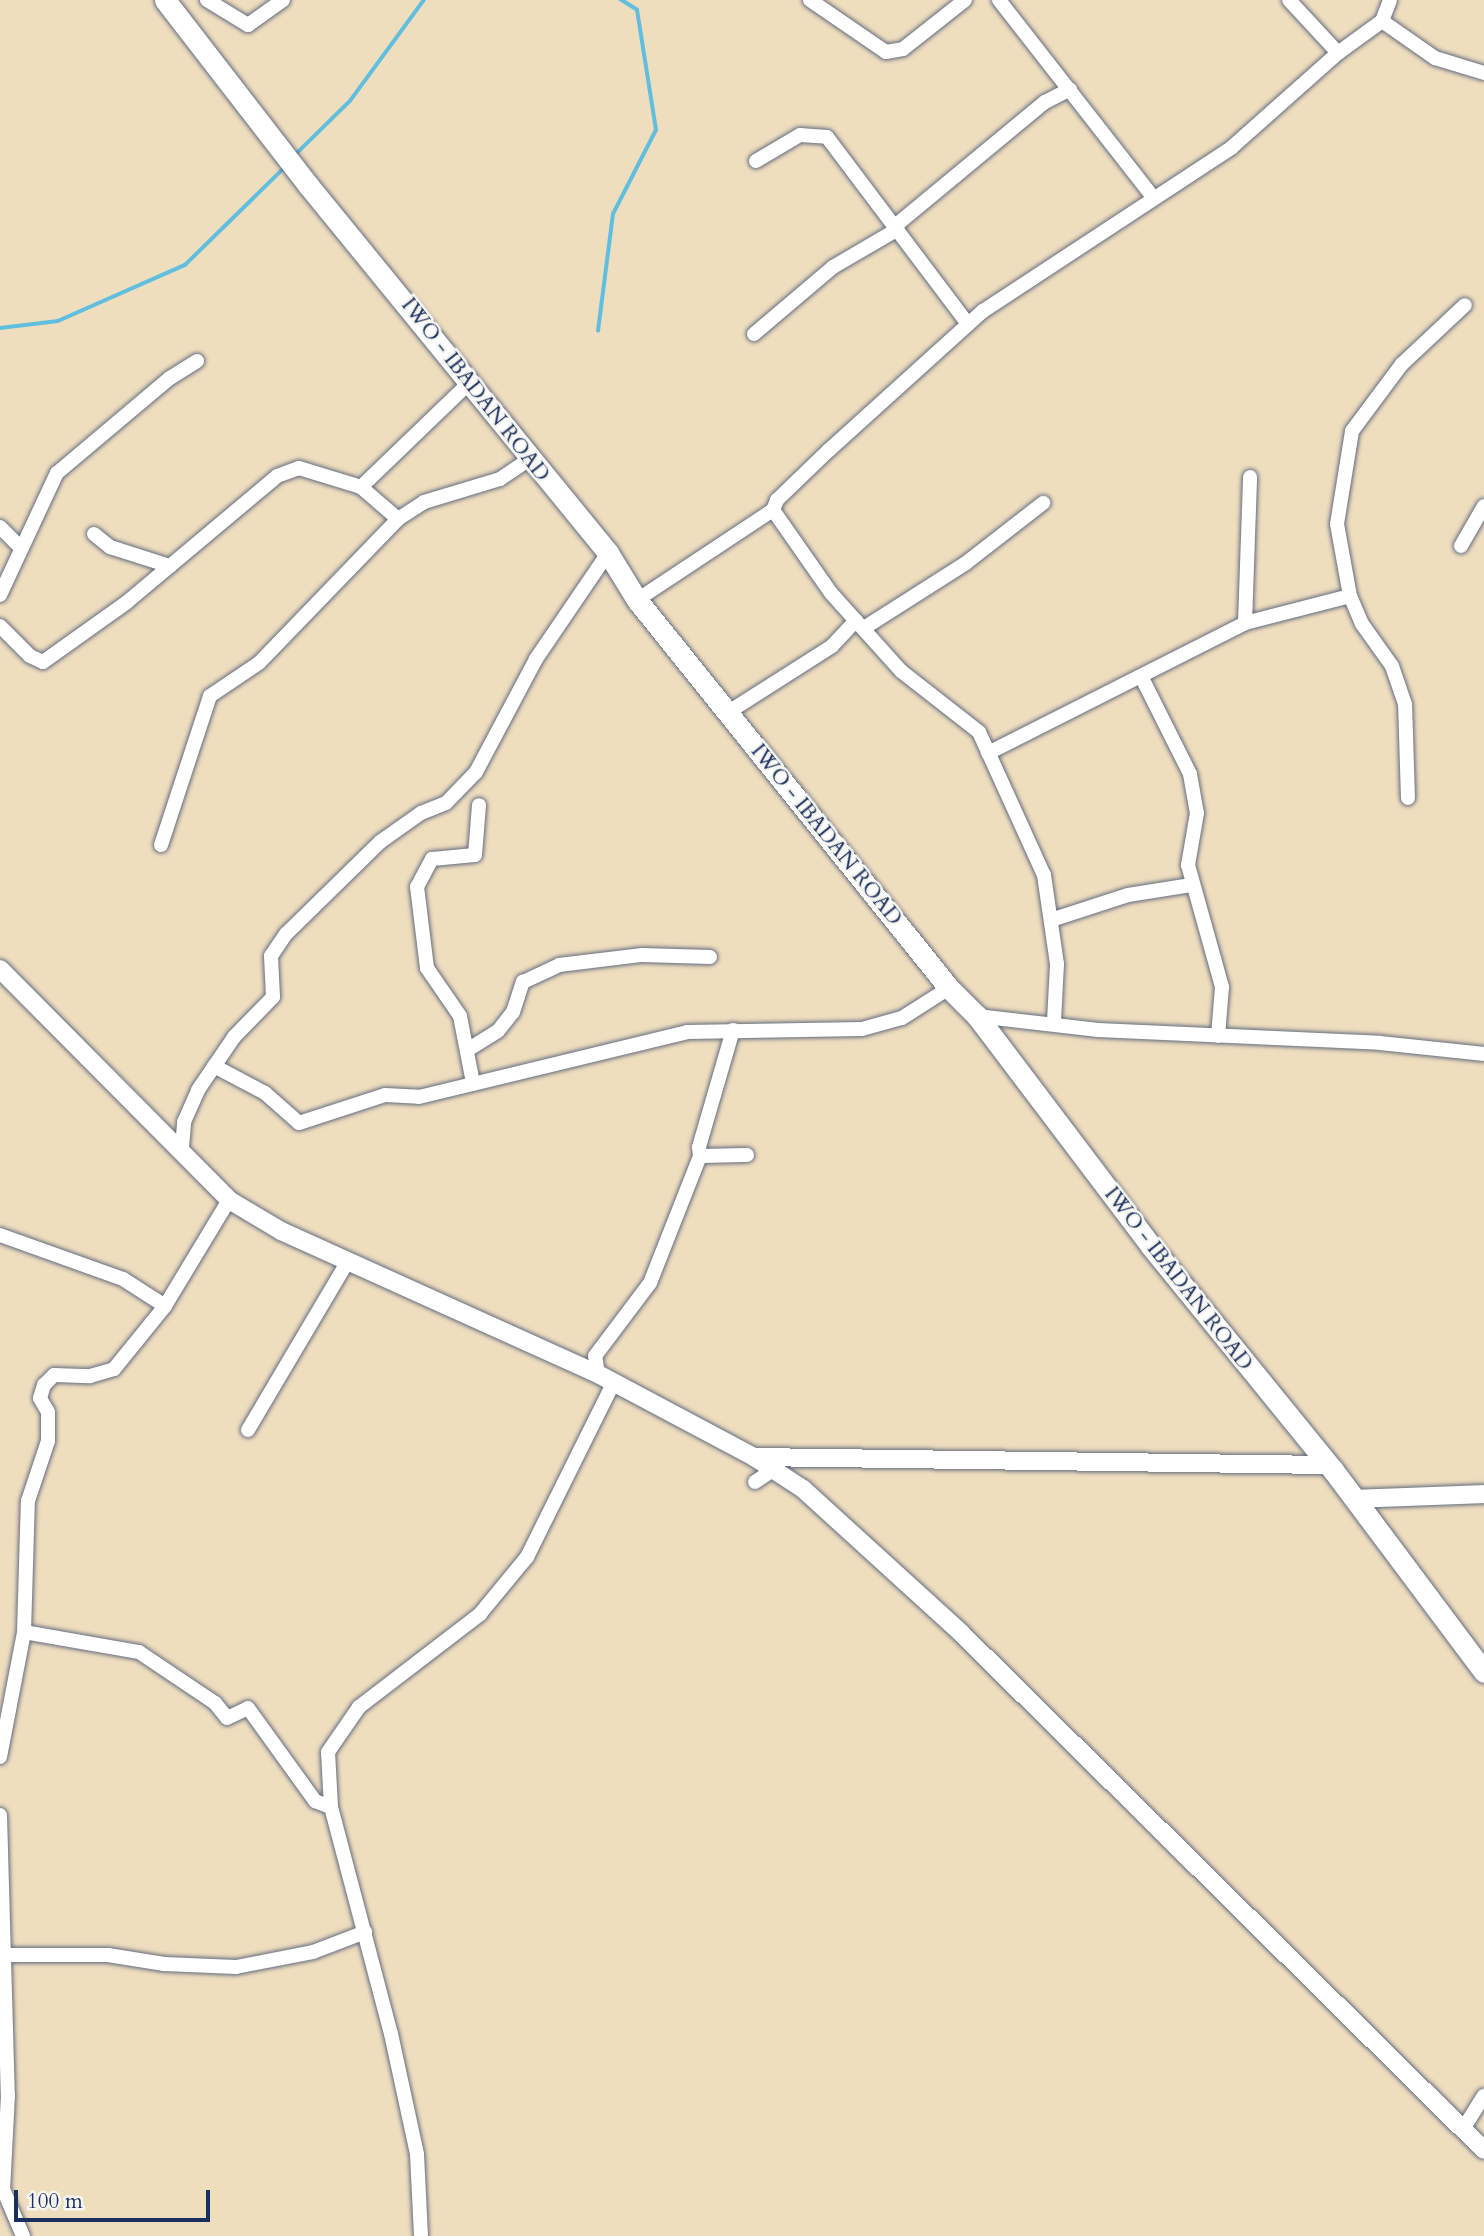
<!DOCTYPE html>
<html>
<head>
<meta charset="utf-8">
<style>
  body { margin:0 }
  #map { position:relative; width:1484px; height:2236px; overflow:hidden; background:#efdebe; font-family:Cardo,serif }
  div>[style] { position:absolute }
  .stream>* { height:3.5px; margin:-1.75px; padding:0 1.75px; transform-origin:1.75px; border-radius:1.75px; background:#60bfde }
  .roads { filter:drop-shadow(0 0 2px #656c80) drop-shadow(0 0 2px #656c80) }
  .minor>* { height:14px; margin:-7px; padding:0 7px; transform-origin:7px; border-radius:7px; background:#fff }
  .tertiary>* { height:18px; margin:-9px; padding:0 9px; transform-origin:9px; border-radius:9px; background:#fff }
  .primary>* { height:21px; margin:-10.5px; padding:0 10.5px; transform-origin:10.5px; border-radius:10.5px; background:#fff }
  span { translate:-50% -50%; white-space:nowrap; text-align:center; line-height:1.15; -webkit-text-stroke:5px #f6f6f2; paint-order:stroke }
  .street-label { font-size:21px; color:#1b2f5e }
  .scale { position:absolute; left:14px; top:2190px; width:196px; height:32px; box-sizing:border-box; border:4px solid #1b2f5e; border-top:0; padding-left:9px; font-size:21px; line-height:24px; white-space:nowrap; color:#1b2f5e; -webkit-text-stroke:5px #f6f6f2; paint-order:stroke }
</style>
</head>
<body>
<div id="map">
  <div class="stream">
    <i style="left:294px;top:156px;width:78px;rotate:-44.5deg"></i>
    <i style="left:350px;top:101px;width:125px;rotate:-53.8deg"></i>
    <i style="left:0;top:328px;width:58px;rotate:-6.9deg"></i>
    <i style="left:58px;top:321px;width:139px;rotate:-23.8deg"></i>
    <i style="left:185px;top:265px;width:140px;rotate:-44.4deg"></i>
    <i style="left:598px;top:331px;width:118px;rotate:-82.7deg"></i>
    <i style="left:613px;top:214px;width:94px;rotate:-62.9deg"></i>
    <i style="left:656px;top:130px;width:121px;rotate:-99deg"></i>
    <i style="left:637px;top:10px;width:19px;rotate:-148deg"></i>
  </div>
  <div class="roads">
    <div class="minor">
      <i style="left:207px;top:0;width:48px;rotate:31.4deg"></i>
      <i style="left:248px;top:25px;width:43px;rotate:-35.5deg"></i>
      <i style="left:810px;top:0;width:92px;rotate:34.4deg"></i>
      <i style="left:886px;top:52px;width:17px;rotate:-10deg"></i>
      <i style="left:903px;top:49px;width:79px;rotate:-38.3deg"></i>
      <i style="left:999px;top:0;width:249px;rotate:52deg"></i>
      <i style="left:1289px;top:0;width:72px;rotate:47.2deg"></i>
      <i style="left:1382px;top:21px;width:65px;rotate:34.9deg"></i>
      <i style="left:1435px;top:58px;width:51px;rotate:17deg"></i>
      <i style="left:756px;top:161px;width:51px;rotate:-30.6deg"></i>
      <i style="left:800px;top:135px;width:27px;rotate:4deg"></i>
      <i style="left:827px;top:137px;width:234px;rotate:53deg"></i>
      <i style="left:895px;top:226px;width:195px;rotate:-39.6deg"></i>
      <i style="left:1045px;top:102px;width:28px;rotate:-27deg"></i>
      <i style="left:754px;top:334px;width:104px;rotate:-40.3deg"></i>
      <i style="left:833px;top:267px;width:75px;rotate:-30.3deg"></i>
      <i style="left:361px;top:487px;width:49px;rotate:40.9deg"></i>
      <i style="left:773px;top:510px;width:101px;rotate:55.1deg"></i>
      <i style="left:831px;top:593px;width:105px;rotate:48.1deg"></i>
      <i style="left:901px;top:671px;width:99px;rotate:38deg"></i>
      <i style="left:979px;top:732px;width:157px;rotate:65.6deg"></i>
      <i style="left:1044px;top:875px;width:90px;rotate:81.7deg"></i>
      <i style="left:1057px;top:964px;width:57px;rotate:93deg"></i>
      <i style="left:0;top:527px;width:28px;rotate:45deg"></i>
      <i style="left:94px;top:534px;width:21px;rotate:39deg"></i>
      <i style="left:110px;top:547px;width:63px;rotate:17.6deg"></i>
      <i style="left:1461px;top:546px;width:46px;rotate:-60.1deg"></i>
      <i style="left:0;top:595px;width:135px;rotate:-65deg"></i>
      <i style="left:57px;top:473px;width:148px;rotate:-40.1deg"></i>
      <i style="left:170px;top:378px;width:32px;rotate:-32deg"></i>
      <i style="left:637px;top:600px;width:163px;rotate:-33.5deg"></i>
      <i style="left:773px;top:510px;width:11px;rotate:-68deg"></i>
      <i style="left:777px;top:500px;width:72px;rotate:-43.9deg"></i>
      <i style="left:829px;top:450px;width:207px;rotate:-42.1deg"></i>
      <i style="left:983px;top:311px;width:297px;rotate:-33.3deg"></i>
      <i style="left:1231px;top:148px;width:143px;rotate:-41.6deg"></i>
      <i style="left:1338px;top:53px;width:54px;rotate:-36deg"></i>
      <i style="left:1382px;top:21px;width:22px;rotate:-69deg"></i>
      <i style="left:1245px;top:623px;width:146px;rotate:-88deg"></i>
      <i style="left:0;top:626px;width:42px;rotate:45deg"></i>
      <i style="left:30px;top:656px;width:14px;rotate:25deg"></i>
      <i style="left:43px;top:662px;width:103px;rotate:-35.5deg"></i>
      <i style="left:127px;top:602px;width:196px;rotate:-40deg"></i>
      <i style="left:277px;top:476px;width:23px;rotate:-20deg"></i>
      <i style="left:299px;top:468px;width:65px;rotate:17deg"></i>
      <i style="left:361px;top:487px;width:153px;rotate:-43.9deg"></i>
      <i style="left:864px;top:628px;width:121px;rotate:-32.5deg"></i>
      <i style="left:966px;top:563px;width:98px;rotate:-37.9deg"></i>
      <i style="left:1142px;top:678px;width:107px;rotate:63.4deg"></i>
      <i style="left:1190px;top:774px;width:40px;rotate:80deg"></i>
      <i style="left:1197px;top:813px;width:53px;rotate:99.8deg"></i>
      <i style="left:1188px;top:865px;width:127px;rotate:74.4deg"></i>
      <i style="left:1222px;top:987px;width:49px;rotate:94.7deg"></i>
      <i style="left:727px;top:713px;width:125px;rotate:-32.5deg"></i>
      <i style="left:832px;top:646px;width:35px;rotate:-47deg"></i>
      <i style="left:988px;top:753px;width:288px;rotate:-26.8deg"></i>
      <i style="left:1245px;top:623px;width:108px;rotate:-14.4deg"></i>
      <i style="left:1408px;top:798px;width:94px;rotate:-91.8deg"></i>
      <i style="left:1405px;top:704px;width:40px;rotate:-108.9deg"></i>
      <i style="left:1392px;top:666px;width:52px;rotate:-125.5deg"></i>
      <i style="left:1362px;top:624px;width:30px;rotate:-113deg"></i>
      <i style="left:1350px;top:596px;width:73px;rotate:-100.2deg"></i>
      <i style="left:1337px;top:524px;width:94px;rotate:-80.8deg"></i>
      <i style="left:1352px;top:431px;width:84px;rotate:-53.3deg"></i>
      <i style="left:1402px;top:364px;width:86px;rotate:-43.1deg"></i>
      <i style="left:161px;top:845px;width:157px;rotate:-71.8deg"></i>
      <i style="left:210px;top:696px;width:59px;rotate:-34deg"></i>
      <i style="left:259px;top:663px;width:200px;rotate:-46deg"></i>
      <i style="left:398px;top:519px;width:31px;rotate:-33deg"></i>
      <i style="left:424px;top:502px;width:79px;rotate:-16.8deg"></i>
      <i style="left:500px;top:479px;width:34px;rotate:-34deg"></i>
      <i style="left:1051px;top:920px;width:81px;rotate:-18deg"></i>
      <i style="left:1128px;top:895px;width:64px;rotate:-9deg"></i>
      <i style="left:977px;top:1016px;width:122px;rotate:6.6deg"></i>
      <i style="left:1098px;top:1030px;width:282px;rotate:2.6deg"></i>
      <i style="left:1380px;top:1043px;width:105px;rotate:6deg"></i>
      <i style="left:469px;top:1049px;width:34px;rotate:-32deg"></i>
      <i style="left:498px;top:1031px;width:24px;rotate:-52deg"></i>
      <i style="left:513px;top:1012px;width:32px;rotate:-72deg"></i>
      <i style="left:523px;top:982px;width:40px;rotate:-25deg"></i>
      <i style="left:559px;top:965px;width:84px;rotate:-6.9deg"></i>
      <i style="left:642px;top:955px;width:68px;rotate:1.7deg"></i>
      <i style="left:214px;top:1066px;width:58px;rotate:27.9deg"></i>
      <i style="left:265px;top:1093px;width:45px;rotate:41.4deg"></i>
      <i style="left:299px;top:1123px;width:90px;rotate:-18deg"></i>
      <i style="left:385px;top:1095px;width:34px;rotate:3deg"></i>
      <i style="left:419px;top:1097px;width:276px;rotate:-13.6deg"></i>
      <i style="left:687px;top:1032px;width:175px;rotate:-1deg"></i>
      <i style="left:862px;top:1029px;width:41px;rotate:-15.4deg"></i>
      <i style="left:902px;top:1018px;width:56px;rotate:-32.6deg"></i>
      <i style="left:473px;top:1083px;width:68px;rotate:-101deg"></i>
      <i style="left:460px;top:1016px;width:58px;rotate:-124.5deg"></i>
      <i style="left:427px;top:968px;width:82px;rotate:-97deg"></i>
      <i style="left:417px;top:887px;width:32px;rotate:-62deg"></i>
      <i style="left:432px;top:859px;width:43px;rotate:-5.3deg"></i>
      <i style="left:475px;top:855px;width:50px;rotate:-85.4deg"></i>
      <i style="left:182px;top:1147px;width:25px;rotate:-85deg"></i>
      <i style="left:184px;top:1122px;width:35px;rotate:-66deg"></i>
      <i style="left:198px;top:1090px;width:64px;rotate:-55.8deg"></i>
      <i style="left:234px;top:1037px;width:56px;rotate:-45.7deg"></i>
      <i style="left:273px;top:997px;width:41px;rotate:-92.8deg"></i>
      <i style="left:271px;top:956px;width:27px;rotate:-56deg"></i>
      <i style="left:286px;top:934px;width:132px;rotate:-44.4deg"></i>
      <i style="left:380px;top:842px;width:50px;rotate:-35.3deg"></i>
      <i style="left:421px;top:813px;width:27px;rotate:-22deg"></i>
      <i style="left:446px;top:803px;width:43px;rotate:-45.9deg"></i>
      <i style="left:476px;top:772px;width:128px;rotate:-62deg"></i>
      <i style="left:536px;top:659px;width:128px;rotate:-55.8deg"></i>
      <i style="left:700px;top:1156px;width:47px;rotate:-1.2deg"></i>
      <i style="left:0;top:1235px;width:131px;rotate:19.7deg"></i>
      <i style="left:123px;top:1279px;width:50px;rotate:32.7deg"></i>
      <i style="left:598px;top:1374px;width:18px;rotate:-99deg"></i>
      <i style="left:595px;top:1356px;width:91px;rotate:-53deg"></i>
      <i style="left:650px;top:1283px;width:136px;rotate:-68.5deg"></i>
      <i style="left:700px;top:1156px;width:9px;rotate:-96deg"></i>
      <i style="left:699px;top:1147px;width:122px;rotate:-73.8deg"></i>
      <i style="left:248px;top:1430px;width:196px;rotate:-59.4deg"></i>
      <i style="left:755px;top:1482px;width:22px;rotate:-34deg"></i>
      <i style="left:24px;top:1632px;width:117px;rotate:9.9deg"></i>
      <i style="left:139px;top:1652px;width:92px;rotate:33.9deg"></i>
      <i style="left:215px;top:1703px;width:19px;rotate:51deg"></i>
      <i style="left:227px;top:1718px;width:23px;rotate:-25deg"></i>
      <i style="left:248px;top:1708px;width:115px;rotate:54.2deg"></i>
      <i style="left:315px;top:1801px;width:17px;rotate:21deg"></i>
      <i style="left:0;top:1757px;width:127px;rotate:-79.1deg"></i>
      <i style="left:24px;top:1632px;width:131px;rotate:-88.3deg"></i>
      <i style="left:28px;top:1501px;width:63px;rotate:-71.6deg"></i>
      <i style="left:48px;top:1441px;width:29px;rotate:-90deg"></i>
      <i style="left:48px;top:1412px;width:16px;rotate:-120deg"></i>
      <i style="left:40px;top:1398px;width:14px;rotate:-73deg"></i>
      <i style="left:44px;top:1385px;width:14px;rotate:-45deg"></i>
      <i style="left:54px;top:1375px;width:36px;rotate:2deg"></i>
      <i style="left:90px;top:1376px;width:25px;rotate:-16deg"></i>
      <i style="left:114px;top:1369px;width:81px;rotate:-51deg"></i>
      <i style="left:165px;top:1306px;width:124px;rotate:-58.9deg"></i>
      <i style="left:0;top:1815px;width:280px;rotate:88.4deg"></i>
      <i style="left:8px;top:2095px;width:94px;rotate:93deg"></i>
      <i style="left:3px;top:2189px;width:51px;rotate:66.9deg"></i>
      <i style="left:5px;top:1955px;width:103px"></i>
      <i style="left:108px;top:1955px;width:57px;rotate:9.1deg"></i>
      <i style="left:164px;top:1964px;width:72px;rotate:2.4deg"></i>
      <i style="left:236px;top:1967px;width:78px;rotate:-11deg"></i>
      <i style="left:313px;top:1952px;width:56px;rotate:-21deg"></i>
      <i style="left:1463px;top:2129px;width:39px;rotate:-58deg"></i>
      <i style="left:421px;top:2236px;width:82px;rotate:-92.8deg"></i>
      <i style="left:417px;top:2154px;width:123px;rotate:-102.2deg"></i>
      <i style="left:391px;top:2034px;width:235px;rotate:-104.8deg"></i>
      <i style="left:331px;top:1807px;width:55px;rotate:-93.1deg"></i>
      <i style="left:328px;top:1752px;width:55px;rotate:-55.4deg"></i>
      <i style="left:359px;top:1707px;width:153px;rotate:-37.5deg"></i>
      <i style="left:480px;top:1614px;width:74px;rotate:-50.5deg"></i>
      <i style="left:527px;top:1557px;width:193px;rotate:-63.6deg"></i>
    </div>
    <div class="tertiary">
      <i style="left:0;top:969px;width:325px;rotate:45.2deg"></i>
      <i style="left:229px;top:1200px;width:61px;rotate:30.8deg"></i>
      <i style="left:281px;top:1231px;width:348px;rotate:24.3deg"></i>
      <i style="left:598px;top:1374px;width:177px;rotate:28deg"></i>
      <i style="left:754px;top:1457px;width:59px;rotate:33.1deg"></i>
      <i style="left:803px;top:1489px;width:214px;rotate:42.3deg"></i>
      <i style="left:961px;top:1633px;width:735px;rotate:44.67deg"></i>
      <i style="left:754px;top:1457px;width:574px;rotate:0.8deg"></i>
      <i style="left:1354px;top:1499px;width:130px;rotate:-2.2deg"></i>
    </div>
    <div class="primary">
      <i style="left:165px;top:0;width:234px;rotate:52.3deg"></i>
      <i style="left:308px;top:185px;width:475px;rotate:50.8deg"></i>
      <i style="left:608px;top:553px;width:55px;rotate:58.3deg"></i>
      <i style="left:637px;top:600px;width:498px;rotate:51.2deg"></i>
      <i style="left:949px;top:988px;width:40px;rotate:45deg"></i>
      <i style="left:977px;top:1016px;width:287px;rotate:52.9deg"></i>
      <i style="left:1150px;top:1245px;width:290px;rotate:50.9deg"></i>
      <i style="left:1333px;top:1470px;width:252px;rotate:53.2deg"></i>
    </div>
  </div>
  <div class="street-label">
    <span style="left:475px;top:390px;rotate:52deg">IWO - IBADAN ROAD</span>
    <span style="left:826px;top:835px;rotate:51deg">IWO - IBADAN ROAD</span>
    <span style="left:1178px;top:1279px;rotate:52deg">IWO - IBADAN ROAD</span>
  </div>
  <div class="scale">100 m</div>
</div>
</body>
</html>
